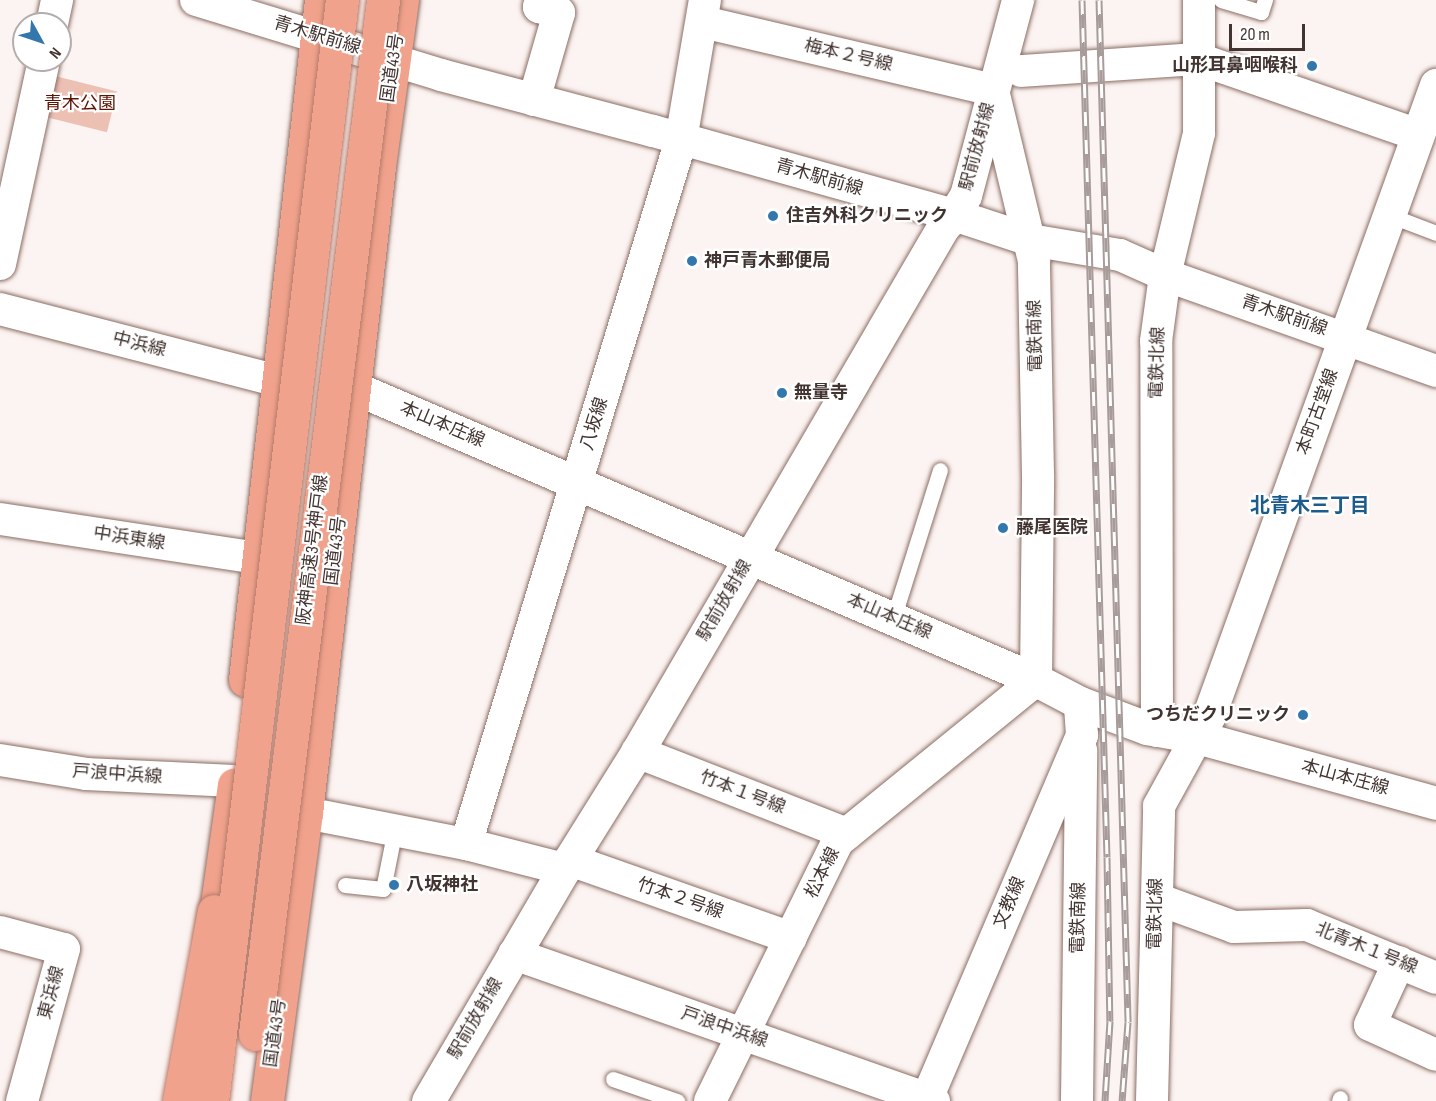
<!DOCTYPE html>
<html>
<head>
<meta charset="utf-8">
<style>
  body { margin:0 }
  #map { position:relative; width:1436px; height:1101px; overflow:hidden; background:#fcf4f2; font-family:"Sofia Sans Condensed","Noto Sans JP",sans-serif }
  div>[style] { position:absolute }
  .green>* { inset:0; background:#edc0b4; transform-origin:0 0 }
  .roads { filter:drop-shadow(0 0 2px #8c6d64) drop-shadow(0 0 2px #8c6d64) }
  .lane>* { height:15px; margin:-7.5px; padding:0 7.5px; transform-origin:7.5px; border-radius:7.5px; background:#fff }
  .street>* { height:32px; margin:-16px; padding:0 16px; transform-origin:16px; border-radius:16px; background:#fff }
  .secondary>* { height:33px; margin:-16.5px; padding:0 16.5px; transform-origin:16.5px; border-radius:16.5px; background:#fff }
  .highway>* { height:33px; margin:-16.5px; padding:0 16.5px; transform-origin:16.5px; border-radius:16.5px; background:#f1a28c }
  .rail>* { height:7px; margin-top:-3.5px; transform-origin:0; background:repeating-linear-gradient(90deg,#fff 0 14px,#a79c9a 0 28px); box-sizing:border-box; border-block:2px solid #a79c9a }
  .bridges { filter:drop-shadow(0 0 2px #b47c6c) drop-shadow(0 0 2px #b47c6c) }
  .highway-bridge>* { height:33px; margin:-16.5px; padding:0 16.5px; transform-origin:16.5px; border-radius:16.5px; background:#f1a28c }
  .dots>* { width:16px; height:16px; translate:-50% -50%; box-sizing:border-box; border:3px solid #fff; border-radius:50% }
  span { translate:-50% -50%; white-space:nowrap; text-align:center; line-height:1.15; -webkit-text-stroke:4.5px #fff; paint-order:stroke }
  .street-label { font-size:18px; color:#423431 }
  .poi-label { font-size:18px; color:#423431; font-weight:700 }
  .right { translate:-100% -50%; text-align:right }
  .left { translate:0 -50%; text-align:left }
  .park-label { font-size:18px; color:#5c1400 }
  .neighbourhood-label { font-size:20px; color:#1c5b8b; font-weight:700 }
  .north { position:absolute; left:12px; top:12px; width:60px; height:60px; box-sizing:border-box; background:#fff; border:2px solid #b3aead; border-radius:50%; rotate:130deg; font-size:16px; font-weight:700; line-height:24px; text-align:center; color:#423431 }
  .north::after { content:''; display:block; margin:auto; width:21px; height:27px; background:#3477ad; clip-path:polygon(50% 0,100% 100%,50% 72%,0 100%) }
  .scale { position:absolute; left:1229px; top:24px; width:76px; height:27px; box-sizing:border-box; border:3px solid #423431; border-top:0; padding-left:8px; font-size:18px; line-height:21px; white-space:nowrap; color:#423431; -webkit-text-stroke:4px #fff; paint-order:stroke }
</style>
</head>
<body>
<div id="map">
  <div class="green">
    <i style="left:55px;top:76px;width:64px;height:42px;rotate:14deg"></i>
  </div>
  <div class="roads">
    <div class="lane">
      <i style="left:1221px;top:0;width:42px;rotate:16.7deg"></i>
      <i style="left:1261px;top:12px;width:13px;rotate:-72deg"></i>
      <i style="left:1389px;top:215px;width:50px;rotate:21deg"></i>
      <i style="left:893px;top:619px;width:156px;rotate:-72.5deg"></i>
      <i style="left:345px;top:885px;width:38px;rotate:6deg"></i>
      <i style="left:383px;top:889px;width:61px;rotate:-78.7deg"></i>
      <i style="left:613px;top:1079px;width:68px;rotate:19deg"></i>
      <i style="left:1339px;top:1101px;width:3px;rotate:-72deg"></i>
    </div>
    <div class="street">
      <i style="left:196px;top:0;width:256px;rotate:17deg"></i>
      <i style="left:441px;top:75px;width:219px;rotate:14.8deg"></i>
      <i style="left:653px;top:131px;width:313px;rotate:15.6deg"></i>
      <i style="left:954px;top:215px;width:80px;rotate:18.2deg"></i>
      <i style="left:1030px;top:240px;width:91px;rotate:9.5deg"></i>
      <i style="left:1120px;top:255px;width:49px;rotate:24deg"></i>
      <i style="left:1165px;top:275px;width:288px;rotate:19.5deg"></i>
      <i style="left:703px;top:22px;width:298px;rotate:13.2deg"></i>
      <i style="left:52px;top:24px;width:25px;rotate:-78deg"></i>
      <i style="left:1021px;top:71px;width:178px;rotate:-3.9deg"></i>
      <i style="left:1199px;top:59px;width:232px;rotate:19.1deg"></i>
      <i style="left:534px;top:100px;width:91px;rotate:-74deg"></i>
      <i style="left:559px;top:13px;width:21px;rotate:-163deg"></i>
      <i style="left:539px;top:7px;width:7px;rotate:-74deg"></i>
      <i style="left:954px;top:215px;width:22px;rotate:-58deg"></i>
      <i style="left:966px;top:196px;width:203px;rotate:-75.1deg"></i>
      <i style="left:0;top:264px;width:209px;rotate:-77.8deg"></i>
      <i style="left:0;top:309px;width:288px;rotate:14.5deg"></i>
      <i style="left:0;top:519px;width:262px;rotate:8.6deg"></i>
      <i style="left:1157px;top:731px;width:390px;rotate:-90.1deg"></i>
      <i style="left:1156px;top:341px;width:67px;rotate:-82.2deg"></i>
      <i style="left:1165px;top:275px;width:146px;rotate:-76.5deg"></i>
      <i style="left:1199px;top:133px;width:133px;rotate:-90deg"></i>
      <i style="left:637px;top:752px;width:225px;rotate:21.3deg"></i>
      <i style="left:0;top:760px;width:87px;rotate:9.2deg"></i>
      <i style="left:86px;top:774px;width:148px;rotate:2.7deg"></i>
      <i style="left:306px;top:813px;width:163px;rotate:11deg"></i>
      <i style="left:466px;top:844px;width:101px;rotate:14.3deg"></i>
      <i style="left:466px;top:844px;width:736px;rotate:-73.02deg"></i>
      <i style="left:681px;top:140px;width:142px;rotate:-80.3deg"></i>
      <i style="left:570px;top:860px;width:234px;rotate:19.4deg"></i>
      <i style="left:1157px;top:899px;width:82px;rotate:20deg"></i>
      <i style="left:1234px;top:927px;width:73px;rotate:-1.6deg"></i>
      <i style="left:1307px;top:925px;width:139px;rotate:22.3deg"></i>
      <i style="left:0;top:932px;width:66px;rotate:14.9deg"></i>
      <i style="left:64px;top:949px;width:158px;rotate:105.4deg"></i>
      <i style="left:514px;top:954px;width:445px;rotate:19.3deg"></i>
      <i style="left:1399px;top:962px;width:69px;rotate:114.7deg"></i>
      <i style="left:1370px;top:1025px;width:72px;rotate:24.4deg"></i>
      <i style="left:710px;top:1101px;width:290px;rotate:-63.8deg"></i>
      <i style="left:838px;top:841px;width:255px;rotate:-39.1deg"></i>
      <i style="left:1036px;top:680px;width:205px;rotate:-89.4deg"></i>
      <i style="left:1038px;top:475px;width:214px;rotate:-91.1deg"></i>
      <i style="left:1034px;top:261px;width:176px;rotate:-103.5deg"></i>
      <i style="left:926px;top:1101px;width:398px;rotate:-66.9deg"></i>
      <i style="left:1082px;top:735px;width:32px;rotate:-94deg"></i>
      <i style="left:1077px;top:1101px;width:350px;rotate:-89.3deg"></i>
      <i style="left:1152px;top:1101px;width:295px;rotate:-88.6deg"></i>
      <i style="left:1159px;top:806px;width:79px;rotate:-61.2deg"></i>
    </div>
    <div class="secondary">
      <i style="left:355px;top:388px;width:741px;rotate:23.21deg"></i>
      <i style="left:1036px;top:680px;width:50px;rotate:27.6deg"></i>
      <i style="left:1080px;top:703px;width:72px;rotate:20.5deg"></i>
      <i style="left:1147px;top:728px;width:51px;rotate:10.2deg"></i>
      <i style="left:1197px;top:737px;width:248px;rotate:15.4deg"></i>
      <i style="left:1197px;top:737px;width:25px;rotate:-61deg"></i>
      <i style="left:1209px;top:715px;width:670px;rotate:-70.19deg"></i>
      <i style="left:428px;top:1101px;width:269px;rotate:-59.6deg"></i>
      <i style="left:564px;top:869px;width:138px;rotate:-58deg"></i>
      <i style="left:637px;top:752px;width:608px;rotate:-59.76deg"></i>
      <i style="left:943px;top:227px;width:16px;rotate:-47deg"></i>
    </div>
    <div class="highway">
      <i style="left:245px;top:680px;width:684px;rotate:-83.62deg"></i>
      <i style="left:212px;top:939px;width:156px;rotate:-81.9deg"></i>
      <i style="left:267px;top:1101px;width:291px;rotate:-82.3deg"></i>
      <i style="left:306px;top:813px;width:651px;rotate:-83.56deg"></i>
      <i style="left:379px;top:166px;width:168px;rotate:-82.1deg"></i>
    </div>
  </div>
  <div class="rail">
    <i style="left:1082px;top:0;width:857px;rotate:88.33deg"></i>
    <i style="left:1107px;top:857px;width:164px;rotate:89deg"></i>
    <i style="left:1110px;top:1021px;width:80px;rotate:93.6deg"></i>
    <i style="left:1099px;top:0;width:1022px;rotate:88.37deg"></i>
    <i style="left:1128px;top:1022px;width:79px;rotate:94.3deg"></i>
  </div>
  <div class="bridges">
    <div class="highway-bridge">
      <i style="left:255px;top:1034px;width:1042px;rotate:-82.94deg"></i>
      <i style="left:179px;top:1101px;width:193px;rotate:-79.6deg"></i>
      <i style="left:212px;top:1101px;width:1109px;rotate:-83.27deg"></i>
    </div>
  </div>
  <div class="dots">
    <i style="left:1312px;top:66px;background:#3477ad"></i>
    <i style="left:773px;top:216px;background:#3477ad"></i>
    <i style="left:692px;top:261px;background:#3477ad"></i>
    <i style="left:782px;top:393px;background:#3477ad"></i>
    <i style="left:1003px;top:528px;background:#3477ad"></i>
    <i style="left:1303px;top:715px;background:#3477ad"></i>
    <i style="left:394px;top:885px;background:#3477ad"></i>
  </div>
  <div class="street-label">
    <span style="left:317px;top:36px;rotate:17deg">青木駅前線</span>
    <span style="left:848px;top:56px;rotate:13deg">梅本２号線</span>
    <span style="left:393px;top:68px;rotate:-82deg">国道43号</span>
    <span style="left:978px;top:147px;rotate:-75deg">駅前放射線</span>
    <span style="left:819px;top:178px;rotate:16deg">青木駅前線</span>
    <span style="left:1284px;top:316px;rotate:19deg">青木駅前線</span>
    <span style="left:1036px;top:336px;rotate:-91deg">電鉄南線</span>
    <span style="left:139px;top:345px;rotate:14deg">中浜線</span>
    <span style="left:1158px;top:363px;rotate:-88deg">電鉄北線</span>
    <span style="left:1318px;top:412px;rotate:-70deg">本町古堂線</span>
    <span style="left:595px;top:424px;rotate:-73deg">八坂線</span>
    <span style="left:442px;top:425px;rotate:23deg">本山本庄線</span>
    <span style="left:129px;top:539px;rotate:9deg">中浜東線</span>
    <span style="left:313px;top:550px;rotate:-83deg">阪神高速3号神戸線</span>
    <span style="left:336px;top:551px;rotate:-83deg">国道43号</span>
    <span style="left:725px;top:601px;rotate:-60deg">駅前放射線</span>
    <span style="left:889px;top:617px;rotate:23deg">本山本庄線</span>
    <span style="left:117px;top:775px;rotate:4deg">戸浪中浜線</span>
    <span style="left:1345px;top:778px;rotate:15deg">本山本庄線</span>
    <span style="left:742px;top:793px;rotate:21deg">竹本１号線</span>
    <span style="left:823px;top:873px;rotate:-63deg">松本線</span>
    <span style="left:680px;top:899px;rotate:19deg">竹本２号線</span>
    <span style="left:1010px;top:903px;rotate:-67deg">文教線</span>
    <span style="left:1156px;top:914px;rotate:-89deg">電鉄北線</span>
    <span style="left:1079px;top:918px;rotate:-89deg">電鉄南線</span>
    <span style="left:1366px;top:949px;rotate:22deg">北青木１号線</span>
    <span style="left:52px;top:993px;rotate:-75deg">東浜線</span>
    <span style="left:476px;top:1019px;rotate:-60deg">駅前放射線</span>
    <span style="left:724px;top:1028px;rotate:19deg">戸浪中浜線</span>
    <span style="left:276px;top:1033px;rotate:-82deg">国道43号</span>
  </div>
  <div class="poi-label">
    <span class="right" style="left:1298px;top:66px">山形耳鼻咽喉科</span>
    <span class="left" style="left:786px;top:216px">住吉外科クリニック</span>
    <span class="left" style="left:704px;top:261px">神戸青木郵便局</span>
    <span class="left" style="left:794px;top:393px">無量寺</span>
    <span class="left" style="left:1016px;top:528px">藤尾医院</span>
    <span class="right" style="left:1290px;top:715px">つちだクリニック</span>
    <span class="left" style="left:406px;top:885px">八坂神社</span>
  </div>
  <div class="park-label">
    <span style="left:80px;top:104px">青木公園</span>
  </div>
  <div class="neighbourhood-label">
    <span style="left:1310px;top:506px">北青木三丁目</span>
  </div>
  <div class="north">N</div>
  <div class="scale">20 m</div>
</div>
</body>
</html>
